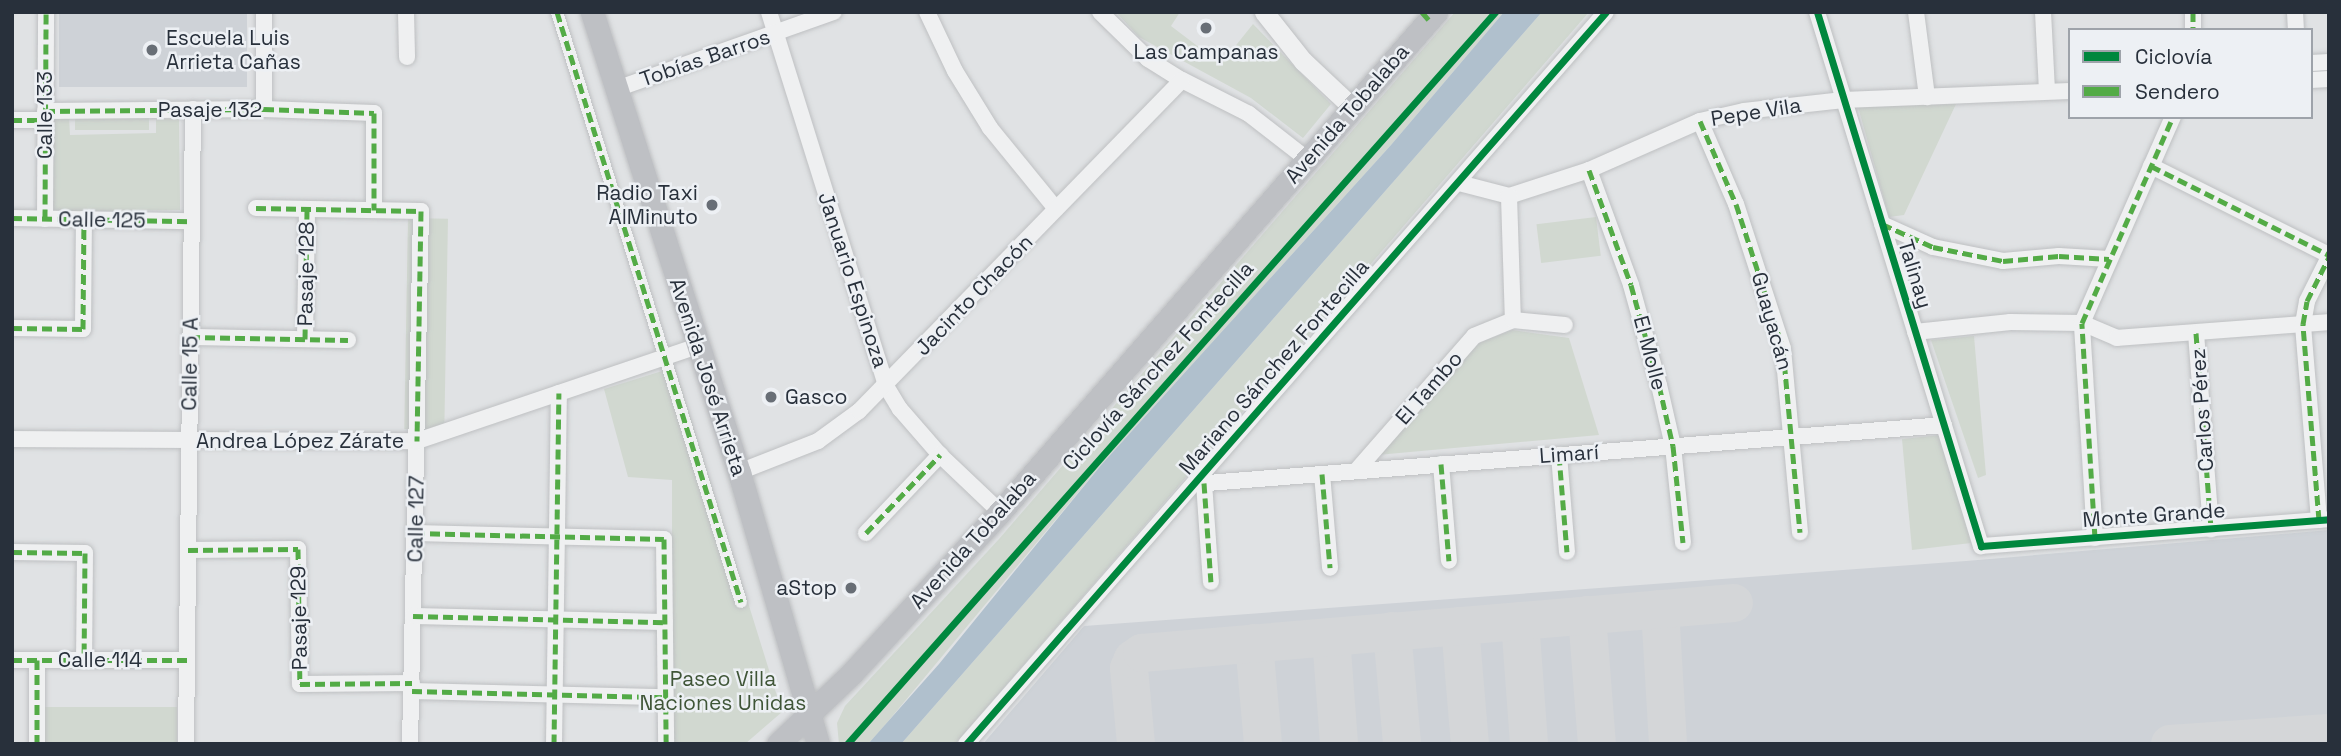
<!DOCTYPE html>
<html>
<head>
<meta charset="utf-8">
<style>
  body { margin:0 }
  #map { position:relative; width:2341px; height:756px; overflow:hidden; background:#e0e2e4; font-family:"Space Grotesk",sans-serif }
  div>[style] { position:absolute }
  .built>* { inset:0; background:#ced2d7; transform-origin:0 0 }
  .green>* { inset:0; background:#d1d8d0; transform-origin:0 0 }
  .water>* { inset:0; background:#b0c0cd }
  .taxiway>* { height:38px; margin:-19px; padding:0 19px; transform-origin:19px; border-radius:19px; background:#d4d6d8 }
  .roads { filter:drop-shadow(0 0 2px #bec0c2) drop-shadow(0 0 2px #bec0c2) }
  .pedestrian>* { height:12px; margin:-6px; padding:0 6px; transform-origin:6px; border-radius:6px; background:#eff0f1 }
  .minor>* { height:16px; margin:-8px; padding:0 8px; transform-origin:8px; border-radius:8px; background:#eff0f1 }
  .tertiary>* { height:19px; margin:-9.5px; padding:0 9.5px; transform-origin:9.5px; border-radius:9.5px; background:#eff0f1 }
  .secondary>* { height:23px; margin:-11.5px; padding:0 11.5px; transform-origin:11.5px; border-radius:11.5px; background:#bec0c4 }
  .quiet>* { height:5px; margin-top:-2.5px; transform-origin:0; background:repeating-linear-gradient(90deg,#53ab46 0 10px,transparent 0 15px) }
  .cycleway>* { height:7px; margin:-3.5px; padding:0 3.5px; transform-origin:3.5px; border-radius:3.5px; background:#00873e }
  .dots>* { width:19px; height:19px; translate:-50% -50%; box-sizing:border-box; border:4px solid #edf0f4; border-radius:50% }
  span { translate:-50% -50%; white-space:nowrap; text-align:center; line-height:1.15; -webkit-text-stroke:5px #edf0f4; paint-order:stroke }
  .poi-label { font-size:21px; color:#28303b }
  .left { translate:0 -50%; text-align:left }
  .right { translate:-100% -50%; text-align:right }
  .street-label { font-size:21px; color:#28303b }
  .park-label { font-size:21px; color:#3f5537 }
  .frame { position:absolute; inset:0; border:14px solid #28303b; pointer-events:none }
  .legend { position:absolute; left:2068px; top:28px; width:245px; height:91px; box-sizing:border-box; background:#edf0f4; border:2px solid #9ea3aa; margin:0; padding:9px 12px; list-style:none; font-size:21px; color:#28303b }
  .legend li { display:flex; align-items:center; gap:14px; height:35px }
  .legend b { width:35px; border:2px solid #9ea3aa }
</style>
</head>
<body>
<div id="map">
  <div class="built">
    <i style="left:59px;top:12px;width:188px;height:75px"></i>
    <i style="clip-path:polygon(2329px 530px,2329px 744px,983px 744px,1084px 626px,1966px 561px)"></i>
  </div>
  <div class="green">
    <i style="clip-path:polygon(1116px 12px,1180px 12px,1171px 26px,1221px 64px,1253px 24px,1331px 104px,1303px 138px,1251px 98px,1139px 37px)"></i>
    <i style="clip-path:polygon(1455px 12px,1504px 12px,1391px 145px,1102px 464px,885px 725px,868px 744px,839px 744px,837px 723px,845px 706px,999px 539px)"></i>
    <i style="clip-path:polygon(1542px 12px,1589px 12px,955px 744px,901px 744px)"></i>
    <i style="clip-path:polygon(1956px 104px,1904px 215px,1889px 217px,1858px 107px)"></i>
    <i style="left:75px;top:116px;width:74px;height:14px"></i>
    <i style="clip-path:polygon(50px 117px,69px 117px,70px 135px,156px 133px,156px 119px,179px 119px,180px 210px,51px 212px)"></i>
    <i style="left:1596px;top:217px;width:39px;height:60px;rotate:83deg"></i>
    <i style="left:408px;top:218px;width:40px;height:211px;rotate:1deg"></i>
    <i style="clip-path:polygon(1512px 330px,1569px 338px,1599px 435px,1377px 455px,1479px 343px)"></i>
    <i style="clip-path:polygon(1974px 336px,1986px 475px,1978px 478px,1931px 340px)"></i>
    <i style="clip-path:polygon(675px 367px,782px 712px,745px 744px,672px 744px,672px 480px,628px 477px,604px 389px)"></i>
    <i style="clip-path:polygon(1941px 435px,1971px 543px,1912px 550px,1902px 439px)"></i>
    <i style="left:45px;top:707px;width:132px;height:37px"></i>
  </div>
  <div class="water">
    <i style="clip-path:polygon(1504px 12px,1542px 12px,901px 744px,868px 744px,939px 664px,1102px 464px,1391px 145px)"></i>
  </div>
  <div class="taxiway">
    <i style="left:1660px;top:609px;width:135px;rotate:86.6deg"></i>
    <i style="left:1587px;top:615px;width:129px;rotate:85.6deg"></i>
    <i style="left:1520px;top:621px;width:123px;rotate:85.8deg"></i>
    <i style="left:1460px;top:626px;width:118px;rotate:85.2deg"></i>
    <i style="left:1392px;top:631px;width:113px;rotate:84.9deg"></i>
    <i style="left:1331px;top:637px;width:107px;rotate:85.7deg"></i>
    <i style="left:1254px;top:643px;width:101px;rotate:84.9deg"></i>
    <i style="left:1136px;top:744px;width:76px;rotate:-95.3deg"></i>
    <i style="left:1129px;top:668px;width:10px;rotate:-66deg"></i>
    <i style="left:1133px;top:659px;width:11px;rotate:-34deg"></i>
    <i style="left:1142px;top:653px;width:594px;rotate:-4.83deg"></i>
    <i style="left:2170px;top:744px;width:159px;rotate:-4deg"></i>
  </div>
  <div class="roads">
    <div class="pedestrian">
      <i style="left:557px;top:12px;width:618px;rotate:72.68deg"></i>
    </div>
    <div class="minor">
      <i style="left:406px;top:12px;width:45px;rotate:88.7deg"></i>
      <i style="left:769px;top:12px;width:392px;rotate:72.6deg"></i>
      <i style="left:886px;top:386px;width:27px;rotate:59deg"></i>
      <i style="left:900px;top:409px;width:61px;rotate:49deg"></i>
      <i style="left:940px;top:455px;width:83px;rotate:43.5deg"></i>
      <i style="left:927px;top:12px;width:65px;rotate:64.6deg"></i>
      <i style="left:955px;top:71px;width:67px;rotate:58.4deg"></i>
      <i style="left:990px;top:128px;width:104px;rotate:50.8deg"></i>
      <i style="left:1100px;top:12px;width:67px;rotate:44.4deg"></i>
      <i style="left:1148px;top:59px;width:40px;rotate:32deg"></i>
      <i style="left:1182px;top:80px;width:75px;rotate:26.9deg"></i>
      <i style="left:1249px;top:114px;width:75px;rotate:37.9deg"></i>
      <i style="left:1817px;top:12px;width:559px;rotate:72.93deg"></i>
      <i style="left:1981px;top:546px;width:349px;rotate:-4.4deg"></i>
      <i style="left:1916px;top:12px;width:86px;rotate:82.6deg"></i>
      <i style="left:2043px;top:12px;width:79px;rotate:87.1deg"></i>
      <i style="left:2193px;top:12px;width:18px;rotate:90deg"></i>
      <i style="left:2295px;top:12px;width:18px;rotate:87deg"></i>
      <i style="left:2311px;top:63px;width:18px;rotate:-3deg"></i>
      <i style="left:2311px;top:80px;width:18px;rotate:-3deg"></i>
      <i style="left:616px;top:89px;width:231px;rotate:-19.5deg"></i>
      <i style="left:264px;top:109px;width:97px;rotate:-90deg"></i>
      <i style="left:45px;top:111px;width:219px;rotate:-0.5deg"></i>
      <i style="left:264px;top:109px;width:110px;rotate:2.1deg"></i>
      <i style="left:374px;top:113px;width:97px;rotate:90deg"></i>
      <i style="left:12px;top:120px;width:33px"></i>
      <i style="left:1700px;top:121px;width:90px;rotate:66.6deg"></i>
      <i style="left:1736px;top:204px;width:152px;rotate:72deg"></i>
      <i style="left:1783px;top:349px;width:184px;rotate:84.7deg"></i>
      <i style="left:2151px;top:166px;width:199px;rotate:26.6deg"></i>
      <i style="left:1589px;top:170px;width:122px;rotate:69.9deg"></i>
      <i style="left:1631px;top:285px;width:104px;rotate:74.4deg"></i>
      <i style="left:1659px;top:385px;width:63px;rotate:77.1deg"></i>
      <i style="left:1673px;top:446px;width:97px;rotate:84.1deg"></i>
      <i style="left:1459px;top:183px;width:52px;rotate:14.6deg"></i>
      <i style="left:1509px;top:196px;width:84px;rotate:-18deg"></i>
      <i style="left:1589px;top:170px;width:121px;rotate:-23.8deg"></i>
      <i style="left:1700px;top:121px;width:45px;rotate:-12.8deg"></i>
      <i style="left:1744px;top:111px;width:100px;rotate:-6.3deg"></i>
      <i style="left:1843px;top:100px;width:227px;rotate:-2.3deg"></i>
      <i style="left:1509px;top:196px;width:124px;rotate:88.2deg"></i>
      <i style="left:256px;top:208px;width:165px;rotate:1deg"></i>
      <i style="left:421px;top:211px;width:533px;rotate:91.18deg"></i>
      <i style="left:12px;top:218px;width:180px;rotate:1deg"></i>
      <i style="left:45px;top:219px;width:207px;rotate:-89.7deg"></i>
      <i style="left:1882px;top:224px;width:56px;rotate:24.3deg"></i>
      <i style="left:1933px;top:247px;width:71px;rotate:11.3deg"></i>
      <i style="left:2003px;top:261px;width:56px;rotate:-5.1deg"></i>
      <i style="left:2059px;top:256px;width:50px;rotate:3.4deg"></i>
      <i style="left:12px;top:328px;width:71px;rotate:0.8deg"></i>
      <i style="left:83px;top:329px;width:110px;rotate:-89.5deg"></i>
      <i style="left:1915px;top:332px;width:96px;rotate:-6deg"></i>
      <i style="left:2010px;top:322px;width:72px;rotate:0.8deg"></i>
      <i style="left:2082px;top:323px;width:38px;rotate:23deg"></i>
      <i style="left:2117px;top:338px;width:213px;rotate:-4.3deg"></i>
      <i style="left:2196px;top:333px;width:197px;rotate:85.6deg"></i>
      <i style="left:190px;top:337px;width:158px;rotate:1.1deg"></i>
      <i style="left:305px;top:339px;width:130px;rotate:-89.1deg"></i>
      <i style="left:12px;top:439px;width:405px;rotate:0.3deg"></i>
      <i style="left:417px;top:441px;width:297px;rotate:-18.7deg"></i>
      <i style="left:1559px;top:455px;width:97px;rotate:85.3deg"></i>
      <i style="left:1441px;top:464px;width:97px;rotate:85.3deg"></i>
      <i style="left:1356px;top:471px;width:179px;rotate:-48.8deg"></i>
      <i style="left:1474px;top:336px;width:42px;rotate:-22.3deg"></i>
      <i style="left:1513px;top:320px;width:52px;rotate:5.5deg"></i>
      <i style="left:739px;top:472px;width:85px;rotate:-21.4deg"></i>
      <i style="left:818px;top:441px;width:51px;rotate:-36.2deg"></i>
      <i style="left:859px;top:411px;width:462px;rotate:-45.7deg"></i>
      <i style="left:1322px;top:474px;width:94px;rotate:85.1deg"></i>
      <i style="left:1204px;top:483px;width:99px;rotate:86deg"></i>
      <i style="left:1195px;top:484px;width:751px;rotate:-4.5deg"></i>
      <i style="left:2319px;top:520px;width:197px;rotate:-94.7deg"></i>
      <i style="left:2303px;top:324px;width:23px;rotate:-80deg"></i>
      <i style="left:2307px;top:301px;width:49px;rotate:-63.4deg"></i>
      <i style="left:415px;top:533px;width:249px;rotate:1.4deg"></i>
      <i style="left:664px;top:539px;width:205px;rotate:89.4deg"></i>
      <i style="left:866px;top:533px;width:108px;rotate:-46.5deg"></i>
      <i style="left:2095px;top:538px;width:215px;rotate:-93.5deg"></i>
      <i style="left:2082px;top:323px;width:225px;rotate:-66.2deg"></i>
      <i style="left:188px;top:550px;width:110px;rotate:-0.5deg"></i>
      <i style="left:298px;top:549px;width:135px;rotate:89.2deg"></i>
      <i style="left:300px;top:684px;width:112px;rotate:-0.5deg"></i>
      <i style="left:12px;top:552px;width:73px;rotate:0.8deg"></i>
      <i style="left:85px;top:553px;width:107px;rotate:90.5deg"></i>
      <i style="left:413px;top:616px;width:252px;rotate:1.4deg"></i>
      <i style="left:12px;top:660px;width:175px"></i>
      <i style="left:412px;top:691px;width:253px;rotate:1.4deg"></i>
      <i style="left:37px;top:744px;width:84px;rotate:-90deg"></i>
      <i style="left:186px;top:744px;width:635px;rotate:-89.37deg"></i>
      <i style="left:554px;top:744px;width:351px;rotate:-89.2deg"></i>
      <i style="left:966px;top:744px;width:972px;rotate:-48.84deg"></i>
    </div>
    <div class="tertiary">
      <i style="left:1264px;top:12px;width:63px;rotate:51.5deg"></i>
      <i style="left:1303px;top:61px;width:69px;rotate:43.2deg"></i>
    </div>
    <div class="secondary">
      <i style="left:592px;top:12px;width:483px;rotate:72.3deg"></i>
      <i style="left:739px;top:472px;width:283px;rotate:73.8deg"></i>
      <i style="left:778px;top:744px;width:103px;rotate:-43.8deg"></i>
      <i style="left:852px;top:673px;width:219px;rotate:-47.4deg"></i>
      <i style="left:1000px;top:512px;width:663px;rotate:-48.91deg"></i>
    </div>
  </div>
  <div class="quiet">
    <i style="left:557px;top:12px;width:618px;rotate:72.68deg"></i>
    <i style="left:1422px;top:12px;width:11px;rotate:49deg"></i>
    <i style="left:2193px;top:12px;width:18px;rotate:90deg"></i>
    <i style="left:45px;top:111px;width:219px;rotate:-0.5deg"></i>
    <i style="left:264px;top:109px;width:110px;rotate:2.1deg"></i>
    <i style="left:374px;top:113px;width:97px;rotate:90deg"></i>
    <i style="left:12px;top:120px;width:33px"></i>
    <i style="left:1700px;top:121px;width:90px;rotate:66.6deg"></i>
    <i style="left:1736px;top:204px;width:152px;rotate:72deg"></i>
    <i style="left:1783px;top:349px;width:184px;rotate:84.7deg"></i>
    <i style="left:2151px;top:166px;width:199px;rotate:26.6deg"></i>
    <i style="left:1589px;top:170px;width:122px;rotate:69.9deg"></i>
    <i style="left:1631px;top:285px;width:104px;rotate:74.4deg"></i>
    <i style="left:1659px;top:385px;width:63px;rotate:77.1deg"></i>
    <i style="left:1673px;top:446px;width:97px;rotate:84.1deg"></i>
    <i style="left:256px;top:208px;width:165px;rotate:1deg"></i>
    <i style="left:421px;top:211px;width:230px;rotate:91deg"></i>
    <i style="left:12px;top:218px;width:180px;rotate:1deg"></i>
    <i style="left:45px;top:219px;width:207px;rotate:-89.7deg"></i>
    <i style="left:1882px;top:224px;width:56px;rotate:24.3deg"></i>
    <i style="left:1933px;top:247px;width:71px;rotate:11.3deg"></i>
    <i style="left:2003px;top:261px;width:56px;rotate:-5.1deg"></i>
    <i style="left:2059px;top:256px;width:50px;rotate:3.4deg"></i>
    <i style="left:12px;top:328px;width:71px;rotate:0.8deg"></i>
    <i style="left:83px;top:329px;width:110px;rotate:-89.5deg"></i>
    <i style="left:2196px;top:333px;width:197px;rotate:85.6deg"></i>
    <i style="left:190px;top:337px;width:158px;rotate:1.1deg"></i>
    <i style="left:305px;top:339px;width:130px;rotate:-89.1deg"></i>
    <i style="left:1559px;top:455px;width:97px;rotate:85.3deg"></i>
    <i style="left:1441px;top:464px;width:97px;rotate:85.3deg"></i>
    <i style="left:1322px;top:474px;width:94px;rotate:85.1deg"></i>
    <i style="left:1204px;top:483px;width:99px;rotate:86deg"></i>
    <i style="left:2319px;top:520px;width:197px;rotate:-94.7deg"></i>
    <i style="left:2303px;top:324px;width:23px;rotate:-80deg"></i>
    <i style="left:2307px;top:301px;width:49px;rotate:-63.4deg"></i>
    <i style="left:415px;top:533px;width:249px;rotate:1.4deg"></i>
    <i style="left:664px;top:539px;width:205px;rotate:89.4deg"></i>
    <i style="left:866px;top:533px;width:108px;rotate:-46.5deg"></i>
    <i style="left:2095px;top:538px;width:215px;rotate:-93.5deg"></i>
    <i style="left:2082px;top:323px;width:225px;rotate:-66.2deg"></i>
    <i style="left:188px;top:550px;width:110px;rotate:-0.5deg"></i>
    <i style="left:298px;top:549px;width:135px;rotate:89.2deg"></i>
    <i style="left:300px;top:684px;width:112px;rotate:-0.5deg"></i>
    <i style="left:12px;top:552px;width:73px;rotate:0.8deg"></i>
    <i style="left:85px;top:553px;width:107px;rotate:90.5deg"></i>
    <i style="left:413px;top:616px;width:252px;rotate:1.4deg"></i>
    <i style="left:12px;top:660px;width:175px"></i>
    <i style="left:412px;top:691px;width:253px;rotate:1.4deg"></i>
    <i style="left:37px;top:744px;width:84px;rotate:-90deg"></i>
    <i style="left:554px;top:744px;width:351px;rotate:-89.2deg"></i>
  </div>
  <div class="cycleway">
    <i style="left:1817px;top:12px;width:559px;rotate:72.93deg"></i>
    <i style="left:1981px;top:546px;width:349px;rotate:-4.4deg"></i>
    <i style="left:847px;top:744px;width:978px;rotate:-48.48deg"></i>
    <i style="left:966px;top:744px;width:972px;rotate:-48.84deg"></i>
  </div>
  <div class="dots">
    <i style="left:1206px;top:28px;background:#686e76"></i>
    <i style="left:152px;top:50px;background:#686e76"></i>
    <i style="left:712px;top:205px;background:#686e76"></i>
    <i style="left:771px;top:397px;background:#686e76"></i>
    <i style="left:851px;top:588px;background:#686e76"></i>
  </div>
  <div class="poi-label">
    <span class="left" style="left:166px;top:50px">Escuela Luis<br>Arrieta Cañas</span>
    <span style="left:1206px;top:52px">Las Campanas</span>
    <span class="right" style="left:698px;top:205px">Radio Taxi<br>AlMinuto</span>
    <span class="left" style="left:785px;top:397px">Gasco</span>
    <span class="right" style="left:837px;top:588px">aStop</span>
  </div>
  <div class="street-label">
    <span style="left:705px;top:58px;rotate:-19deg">Tobías Barros</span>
    <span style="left:210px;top:110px">Pasaje 132</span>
    <span style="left:1756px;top:112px;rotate:-9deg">Pepe Vila</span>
    <span style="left:1347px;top:114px;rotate:-49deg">Avenida Tobalaba</span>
    <span style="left:45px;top:115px;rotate:-90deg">Calle 133</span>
    <span style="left:102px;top:220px;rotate:1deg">Calle 125</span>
    <span style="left:306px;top:274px;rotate:-89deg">Pasaje 128</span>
    <span style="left:1915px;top:274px;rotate:73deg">Talinay</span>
    <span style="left:853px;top:280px;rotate:72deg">Januario Espinoza</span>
    <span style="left:974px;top:295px;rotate:-46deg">Jacinto Chacón</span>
    <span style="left:1772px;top:321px;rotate:74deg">Guayacán</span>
    <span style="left:1650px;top:353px;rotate:75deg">El Molle</span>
    <span style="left:190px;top:364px;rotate:-89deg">Calle 15 A</span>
    <span style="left:1158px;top:366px;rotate:-48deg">Ciclovía Sánchez Fontecilla</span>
    <span style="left:1274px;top:367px;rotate:-49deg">Mariano Sánchez Fontecilla</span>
    <span style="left:708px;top:377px;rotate:72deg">Avenida José Arrieta</span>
    <span style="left:1429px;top:388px;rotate:-49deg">El Tambo</span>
    <span style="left:2202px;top:410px;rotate:-94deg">Carlos Pérez</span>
    <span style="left:300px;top:441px">Andrea López Zárate</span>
    <span style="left:1569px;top:454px;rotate:-4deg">Limarí</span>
    <span style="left:2154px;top:515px;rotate:-4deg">Monte Grande</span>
    <span style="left:416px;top:519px;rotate:-89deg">Calle 127</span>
    <span style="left:973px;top:540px;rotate:-48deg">Avenida Tobalaba</span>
    <span style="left:299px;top:618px;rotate:-91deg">Pasaje 129</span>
    <span style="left:100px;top:660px">Calle 114</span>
  </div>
  <div class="park-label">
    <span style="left:723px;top:691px">Paseo Villa<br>Naciones Unidas</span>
  </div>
  <div class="frame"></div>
  <ul class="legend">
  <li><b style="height:9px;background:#00873e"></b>Ciclovía</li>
  <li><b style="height:9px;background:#53ab46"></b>Sendero</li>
  </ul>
</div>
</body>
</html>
